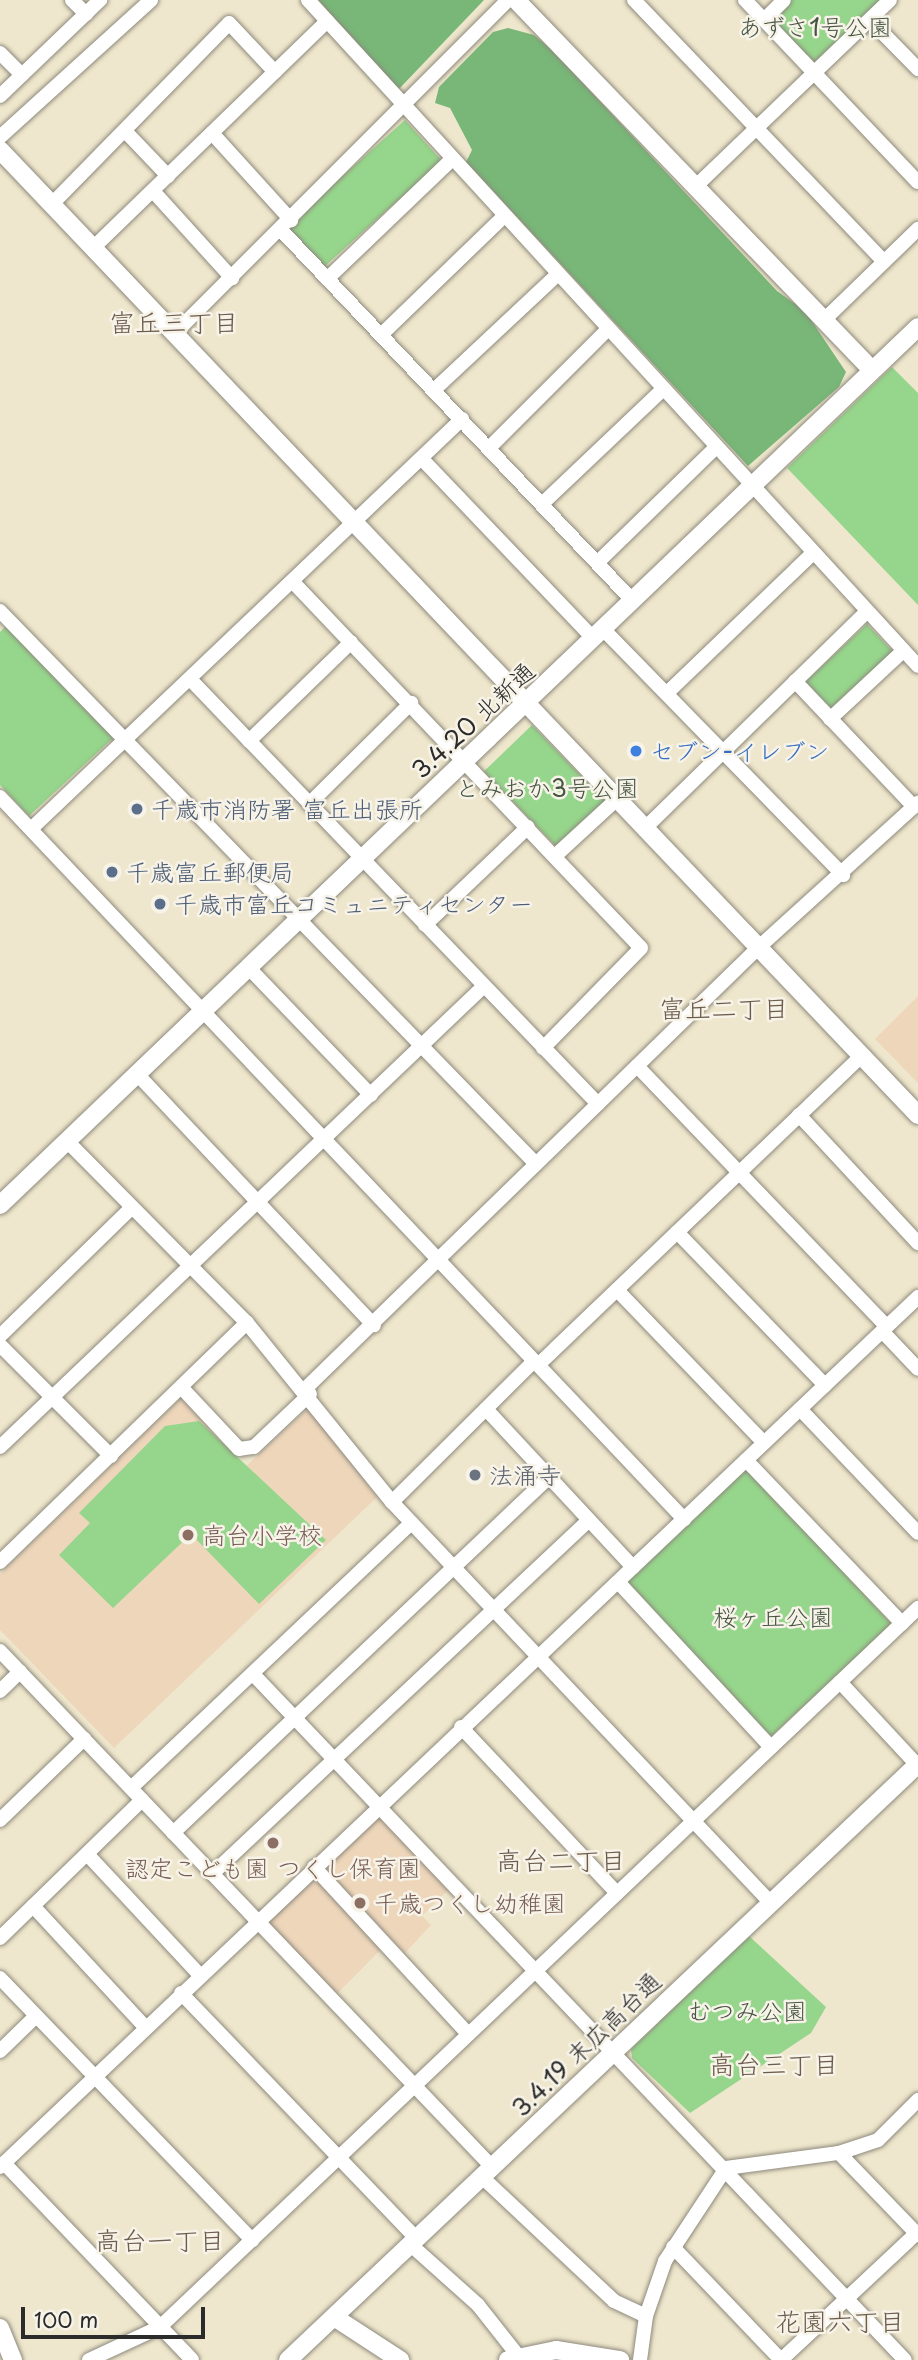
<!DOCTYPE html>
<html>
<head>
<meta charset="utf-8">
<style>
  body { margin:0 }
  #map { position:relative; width:918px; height:2360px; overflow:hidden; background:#efe7cd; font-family:"Playpen Sans","Klee One",sans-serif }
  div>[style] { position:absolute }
  .built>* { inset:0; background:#eed6bb }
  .green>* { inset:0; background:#96d68c; transform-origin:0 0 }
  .forest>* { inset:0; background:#78b778 }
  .roads { filter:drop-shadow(0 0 2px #8d897c) drop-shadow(0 0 2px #8d897c) }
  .minor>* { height:14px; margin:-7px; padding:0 7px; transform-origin:7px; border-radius:7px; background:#fff }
  .tertiary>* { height:18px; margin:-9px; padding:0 9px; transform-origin:9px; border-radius:9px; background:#fff }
  .dots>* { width:19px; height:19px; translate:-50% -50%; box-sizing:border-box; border:4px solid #f7f3e8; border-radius:50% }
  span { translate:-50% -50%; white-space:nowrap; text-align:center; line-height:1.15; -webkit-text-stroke:5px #f7f3e8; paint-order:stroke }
  .park-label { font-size:24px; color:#465643 }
  .street-label { font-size:24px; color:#2b2b2b }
  .shop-label { font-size:24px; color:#366cbe }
  .left { translate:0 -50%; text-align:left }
  .service-label { font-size:24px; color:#4e5e75 }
  .worship-label { font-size:24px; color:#5b616d }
  .education-label { font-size:24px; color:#785e54 }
  .neighbourhood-label { font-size:26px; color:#6c5c4c }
  .scale { position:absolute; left:21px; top:2307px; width:184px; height:32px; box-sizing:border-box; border:4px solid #2b2b2b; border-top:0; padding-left:9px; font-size:21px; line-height:24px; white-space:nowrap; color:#2b2b2b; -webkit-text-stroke:5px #f7f3e8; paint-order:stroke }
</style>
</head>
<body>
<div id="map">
  <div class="built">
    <i style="clip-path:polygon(918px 996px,918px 1083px,875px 1039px)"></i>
    <i style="clip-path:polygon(181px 1398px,245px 1467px,309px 1408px,377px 1497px,114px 1748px,0 1630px,0 1574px)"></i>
    <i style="clip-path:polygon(377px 1815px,448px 1890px,422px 1916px,431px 1925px,405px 1953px,391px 1939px,336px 1995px,265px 1923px)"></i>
  </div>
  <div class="green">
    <i style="clip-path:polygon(789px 0,881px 0,815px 63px,774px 22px)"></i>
    <i style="left:405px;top:120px;width:55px;height:158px;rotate:48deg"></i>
    <i style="clip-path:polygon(892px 367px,918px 393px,918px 605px,787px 468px)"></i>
    <i style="left:867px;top:624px;width:41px;height:86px;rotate:47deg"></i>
    <i style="clip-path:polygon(6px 626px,113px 738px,29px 816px,0 785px,0 632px)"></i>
    <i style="left:532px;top:725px;width:106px;height:67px;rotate:46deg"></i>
    <i style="clip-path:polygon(199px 1421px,326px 1540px,259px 1604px,191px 1534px,113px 1608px,59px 1555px,90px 1523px,79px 1513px,165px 1426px)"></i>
    <i style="left:747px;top:1469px;width:212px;height:166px;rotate:47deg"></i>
    <i style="clip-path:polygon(749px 1936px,826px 2007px,811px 2033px,690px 2113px,632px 2058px,631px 2049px)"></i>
  </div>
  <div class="forest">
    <i style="clip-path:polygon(318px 0,484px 0,398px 90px)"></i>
    <i style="clip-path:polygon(508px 28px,534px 35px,552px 50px,777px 291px,805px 311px,846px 372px,839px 387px,748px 466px,466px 162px,472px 150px,450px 108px,435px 103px,439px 87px,493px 32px)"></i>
  </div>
  <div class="roads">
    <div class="minor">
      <i style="left:72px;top:0;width:20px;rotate:45deg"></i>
      <i style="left:308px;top:0;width:903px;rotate:47.51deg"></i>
      <i style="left:634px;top:0;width:362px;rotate:46.3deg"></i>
      <i style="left:745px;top:0;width:251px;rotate:46.5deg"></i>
      <i style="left:764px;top:20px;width:28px;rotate:-45deg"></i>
      <i style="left:870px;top:20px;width:69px;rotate:45.6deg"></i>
      <i style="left:0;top:53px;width:31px;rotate:45deg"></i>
      <i style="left:0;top:96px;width:139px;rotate:-43.8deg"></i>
      <i style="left:126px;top:132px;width:61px;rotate:46.3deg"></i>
      <i style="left:212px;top:133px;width:118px;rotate:47.8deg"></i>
      <i style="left:0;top:137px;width:204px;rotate:-42.2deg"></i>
      <i style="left:695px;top:187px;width:270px;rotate:-43.8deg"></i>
      <i style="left:153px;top:191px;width:118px;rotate:47.8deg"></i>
      <i style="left:52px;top:204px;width:253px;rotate:-45.6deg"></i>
      <i style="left:229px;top:23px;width:67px;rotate:46.8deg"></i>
      <i style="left:281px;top:230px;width:510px;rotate:46.51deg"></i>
      <i style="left:93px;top:248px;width:326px;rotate:-44.1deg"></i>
      <i style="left:327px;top:279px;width:170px;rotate:-43.8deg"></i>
      <i style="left:824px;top:320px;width:131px;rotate:-44.1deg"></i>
      <i style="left:174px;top:334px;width:472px;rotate:-45deg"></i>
      <i style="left:381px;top:335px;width:168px;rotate:-44deg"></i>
      <i style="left:434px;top:390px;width:167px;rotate:-43.1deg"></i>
      <i style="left:489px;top:448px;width:165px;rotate:-45deg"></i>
      <i style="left:422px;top:459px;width:248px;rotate:46.3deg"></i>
      <i style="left:542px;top:504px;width:164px;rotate:-43.5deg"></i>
      <i style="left:598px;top:562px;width:162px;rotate:-44.2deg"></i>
      <i style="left:292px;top:581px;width:506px;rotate:46.44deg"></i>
      <i style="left:641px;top:948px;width:140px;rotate:134.4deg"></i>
      <i style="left:0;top:611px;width:770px;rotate:45.89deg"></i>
      <i style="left:603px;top:629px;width:344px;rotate:45.7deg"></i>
      <i style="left:190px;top:679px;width:589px;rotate:46.17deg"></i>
      <i style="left:795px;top:681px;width:173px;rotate:46.6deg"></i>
      <i style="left:667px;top:693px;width:201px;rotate:-43.8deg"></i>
      <i style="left:830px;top:719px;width:100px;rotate:-43deg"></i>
      <i style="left:249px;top:741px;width:142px;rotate:-44.1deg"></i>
      <i style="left:0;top:797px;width:995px;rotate:46.55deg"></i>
      <i style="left:309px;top:804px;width:144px;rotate:-44.7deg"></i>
      <i style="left:645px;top:828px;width:309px;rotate:-44.3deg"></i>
      <i style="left:31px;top:829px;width:595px;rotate:-43.57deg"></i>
      <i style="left:555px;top:856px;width:84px;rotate:-42.6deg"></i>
      <i style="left:425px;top:925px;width:142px;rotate:-43.6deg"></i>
      <i style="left:249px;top:968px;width:176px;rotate:46.2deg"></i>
      <i style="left:637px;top:1066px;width:361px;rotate:46.2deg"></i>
      <i style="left:138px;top:1075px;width:344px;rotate:46.7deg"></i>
      <i style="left:799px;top:1115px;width:175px;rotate:47.1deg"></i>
      <i style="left:67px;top:1141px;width:256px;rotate:45.3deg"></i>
      <i style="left:247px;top:1323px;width:230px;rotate:51deg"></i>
      <i style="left:392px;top:1502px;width:552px;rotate:46.62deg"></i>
      <i style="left:677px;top:1232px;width:213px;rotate:46deg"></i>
      <i style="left:617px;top:1290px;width:212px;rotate:46.1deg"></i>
      <i style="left:882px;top:1331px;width:52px;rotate:46.5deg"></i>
      <i style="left:0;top:1336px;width:183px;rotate:-44.3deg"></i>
      <i style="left:0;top:1345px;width:157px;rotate:45deg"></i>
      <i style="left:538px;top:1365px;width:448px;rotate:-43.7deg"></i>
      <i style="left:182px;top:1388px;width:83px;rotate:46.9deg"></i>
      <i style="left:239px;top:1449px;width:15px;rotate:-8deg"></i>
      <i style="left:254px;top:1447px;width:77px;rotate:-43.4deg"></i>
      <i style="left:305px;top:1389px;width:634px;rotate:-44.23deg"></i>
      <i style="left:759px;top:947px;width:215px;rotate:-42.2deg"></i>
      <i style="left:486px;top:1409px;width:216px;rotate:47.1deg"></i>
      <i style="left:800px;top:1409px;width:171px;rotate:46.4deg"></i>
      <i style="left:0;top:1447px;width:668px;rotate:-43.61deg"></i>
      <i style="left:746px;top:1460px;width:226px;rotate:46.3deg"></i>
      <i style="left:392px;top:1502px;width:200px;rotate:-44.8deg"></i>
      <i style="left:0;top:1562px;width:344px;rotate:-44.1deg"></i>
      <i style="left:618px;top:1582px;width:225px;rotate:47.2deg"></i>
      <i style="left:0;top:1651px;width:713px;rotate:46.36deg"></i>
      <i style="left:253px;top:1674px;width:946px;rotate:46.46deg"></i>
      <i style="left:840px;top:1682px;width:115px;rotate:47.1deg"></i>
      <i style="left:0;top:1691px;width:28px;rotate:-44deg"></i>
      <i style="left:461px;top:1727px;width:228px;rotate:46.8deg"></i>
      <i style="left:131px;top:1788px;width:386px;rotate:-43.4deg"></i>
      <i style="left:0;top:1820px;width:117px;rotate:-44deg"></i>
      <i style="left:173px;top:1833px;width:518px;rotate:-43.43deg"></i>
      <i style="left:87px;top:1854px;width:166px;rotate:47deg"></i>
      <i style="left:314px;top:1867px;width:227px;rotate:47.3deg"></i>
      <i style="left:212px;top:1874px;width:517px;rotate:-43.2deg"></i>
      <i style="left:33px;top:1906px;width:165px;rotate:47.2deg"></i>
      <i style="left:0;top:1938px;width:198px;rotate:-44.2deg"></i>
      <i style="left:0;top:1978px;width:364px;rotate:46.1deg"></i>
      <i style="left:181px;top:1993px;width:341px;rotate:46.2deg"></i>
      <i style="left:0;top:2051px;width:50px;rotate:-44.2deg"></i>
      <i style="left:839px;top:2153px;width:114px;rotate:46.1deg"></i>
      <i style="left:4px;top:2163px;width:272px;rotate:46.3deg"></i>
      <i style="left:0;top:2167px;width:1265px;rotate:-43.46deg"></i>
      <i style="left:482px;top:2177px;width:181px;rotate:43.2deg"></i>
      <i style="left:614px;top:2301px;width:35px;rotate:25deg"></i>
      <i style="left:411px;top:2245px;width:90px;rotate:41.8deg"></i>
      <i style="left:478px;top:2305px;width:66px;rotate:51.7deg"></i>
      <i style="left:673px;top:2247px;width:156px;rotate:46.3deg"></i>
      <i style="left:89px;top:2360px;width:78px;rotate:-24.9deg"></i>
      <i style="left:160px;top:2327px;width:1045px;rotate:-43.49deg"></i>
      <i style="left:640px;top:2360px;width:44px;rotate:-82.2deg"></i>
      <i style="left:646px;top:2316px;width:58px;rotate:-70.9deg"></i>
      <i style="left:665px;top:2261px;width:111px;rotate:-56.7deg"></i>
      <i style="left:726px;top:2168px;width:114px;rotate:-7.6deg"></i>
      <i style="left:839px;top:2153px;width:41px;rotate:-18.4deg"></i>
      <i style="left:878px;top:2140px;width:57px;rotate:-45deg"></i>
      <i style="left:781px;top:2360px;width:187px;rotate:-43.1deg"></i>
    </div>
    <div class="tertiary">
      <i style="left:516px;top:0;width:513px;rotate:46.1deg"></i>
      <i style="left:0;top:150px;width:1332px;rotate:46.43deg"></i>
      <i style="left:0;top:1205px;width:1270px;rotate:-43.72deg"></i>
      <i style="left:334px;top:2317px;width:79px;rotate:33.1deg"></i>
      <i style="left:0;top:2328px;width:35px;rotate:68deg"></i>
      <i style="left:288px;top:2360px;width:867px;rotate:-43.41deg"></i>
      <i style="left:508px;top:2360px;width:49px;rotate:-11.8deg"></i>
      <i style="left:556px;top:2350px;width:65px;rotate:8.9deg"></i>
    </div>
  </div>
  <div class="dots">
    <i style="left:636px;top:751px;background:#3f7fe0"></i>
    <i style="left:137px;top:809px;background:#5c6f8a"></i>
    <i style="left:112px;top:872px;background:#5c6f8a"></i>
    <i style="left:160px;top:904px;background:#5c6f8a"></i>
    <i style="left:475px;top:1475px;background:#6b7280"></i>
    <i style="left:188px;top:1535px;background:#8d6e63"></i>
    <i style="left:273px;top:1843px;background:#8d6e63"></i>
    <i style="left:360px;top:1903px;background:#8d6e63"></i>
  </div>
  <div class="park-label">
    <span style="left:815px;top:27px">あずさ1号公園</span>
    <span style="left:547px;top:788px">とみおか3号公園</span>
    <span style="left:773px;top:1617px">桜ヶ丘公園</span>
    <span style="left:747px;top:2011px">むつみ公園</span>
  </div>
  <div class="street-label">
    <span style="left:473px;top:720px;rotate:-43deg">3.4.20 北新通</span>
    <span style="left:586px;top:2044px;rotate:-44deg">3.4.19 末広高台通</span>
  </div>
  <div class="shop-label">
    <span class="left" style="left:650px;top:751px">セブン-イレブン</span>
  </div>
  <div class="service-label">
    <span class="left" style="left:151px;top:809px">千歳市消防署 富丘出張所</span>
    <span class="left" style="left:126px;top:872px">千歳富丘郵便局</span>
    <span class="left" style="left:174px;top:904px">千歳市富丘コミュニティセンター</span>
  </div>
  <div class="worship-label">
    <span class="left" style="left:489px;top:1475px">法涌寺</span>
  </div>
  <div class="education-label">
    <span class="left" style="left:202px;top:1535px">高台小学校</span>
    <span style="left:273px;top:1868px">認定こども園 つくし保育園</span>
    <span class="left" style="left:374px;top:1903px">千歳つくし幼稚園</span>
  </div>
  <div class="neighbourhood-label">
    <span style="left:174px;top:322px">富丘三丁目</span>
    <span style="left:724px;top:1008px">富丘二丁目</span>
    <span style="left:561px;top:1860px">高台二丁目</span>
    <span style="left:774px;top:2064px">高台三丁目</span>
    <span style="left:160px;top:2240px">高台一丁目</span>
    <span style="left:840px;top:2321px">花園六丁目</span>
  </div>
  <div class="scale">100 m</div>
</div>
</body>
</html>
